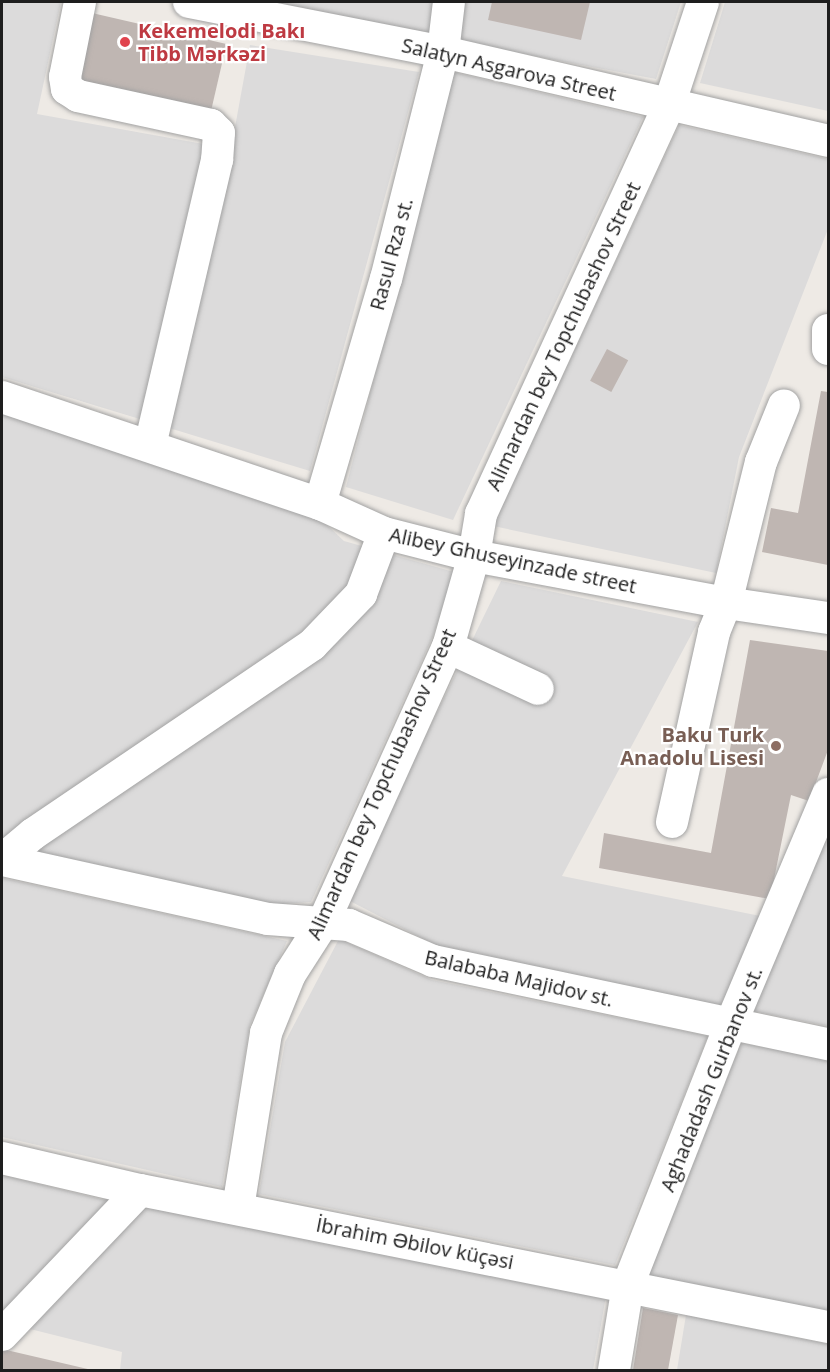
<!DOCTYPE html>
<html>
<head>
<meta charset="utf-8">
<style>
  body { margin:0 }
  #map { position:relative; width:830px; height:1372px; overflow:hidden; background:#eeeae5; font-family:"Open Sans",sans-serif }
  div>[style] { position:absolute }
  .residential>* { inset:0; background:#dcdbdb }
  .building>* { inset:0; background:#bfb6b2; transform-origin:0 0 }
  .roads { filter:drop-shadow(0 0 2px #a2a2a2) drop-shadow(0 0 2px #a2a2a2) }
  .minor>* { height:32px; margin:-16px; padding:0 16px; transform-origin:16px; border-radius:16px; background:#fff }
  .dots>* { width:16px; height:16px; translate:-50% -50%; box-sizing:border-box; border:3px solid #fff; border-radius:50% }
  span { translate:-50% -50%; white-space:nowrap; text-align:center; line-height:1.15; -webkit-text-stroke:4.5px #fff; paint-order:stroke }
  .health-label { font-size:20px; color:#be3a42; font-weight:700 }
  .left { translate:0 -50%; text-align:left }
  .street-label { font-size:20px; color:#1e1e1e }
  .education-label { font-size:20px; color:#785e54; font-weight:700 }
  .right { translate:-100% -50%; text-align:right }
  .frame { position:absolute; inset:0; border:3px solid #1e1e1e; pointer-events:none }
</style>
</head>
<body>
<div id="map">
  <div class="residential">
    <i style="clip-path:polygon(2px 2px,61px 2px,37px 114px,231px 149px,250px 45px,419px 72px,310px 471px,2px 377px)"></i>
    <i style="clip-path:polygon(250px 2px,681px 2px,656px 79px)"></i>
    <i style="clip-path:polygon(725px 2px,828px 2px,828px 111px,700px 83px)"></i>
    <i style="clip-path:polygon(453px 72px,643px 117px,453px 520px,346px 487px)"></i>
    <i style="clip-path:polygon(679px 125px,828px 159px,828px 229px,739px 457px,716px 573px,493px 526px)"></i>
    <i style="clip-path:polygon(2px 413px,315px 514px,344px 541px,454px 572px,433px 636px,311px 902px,270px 905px,2px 847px)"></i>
    <i style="clip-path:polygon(501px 581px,698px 622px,562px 876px,765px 917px,719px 1008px,443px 949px,346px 899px)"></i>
    <i style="clip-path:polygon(828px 829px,828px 1026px,753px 1011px)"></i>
    <i style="clip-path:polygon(2px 878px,287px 941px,250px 1025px,222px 1187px,2px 1137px)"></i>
    <i style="clip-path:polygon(339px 939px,432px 980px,708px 1036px,615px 1265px,259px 1194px,285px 1042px)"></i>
    <i style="clip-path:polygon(741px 1043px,828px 1060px,828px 1311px,648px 1276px)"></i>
    <i style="clip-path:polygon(2px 1175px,96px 1198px,606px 1296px,593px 1370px,120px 1370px,122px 1352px,2px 1322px)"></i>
    <i style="clip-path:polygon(686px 1315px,828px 1344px,828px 1370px,677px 1370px)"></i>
  </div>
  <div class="building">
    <i style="clip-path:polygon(492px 2px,590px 2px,581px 40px,488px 20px)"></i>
    <i style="left:92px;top:13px;width:138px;height:72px;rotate:13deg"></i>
    <i style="left:607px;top:349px;width:24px;height:36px;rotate:28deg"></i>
    <i style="clip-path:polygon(821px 391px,828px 392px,828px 565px,762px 552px,771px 508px,798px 513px)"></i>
    <i style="clip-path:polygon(750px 640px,828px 651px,828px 750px,809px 801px,791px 795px,770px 899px,599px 868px,604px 833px,711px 853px)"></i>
    <i style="clip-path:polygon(643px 1308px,678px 1315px,668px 1370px,633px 1370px)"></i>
    <i style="clip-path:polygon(2px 1349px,92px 1370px,2px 1370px)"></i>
  </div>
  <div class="roads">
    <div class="minor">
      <i style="left:80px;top:2px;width:76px;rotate:101.3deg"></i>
      <i style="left:65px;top:77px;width:12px;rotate:81deg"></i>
      <i style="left:67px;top:89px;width:13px;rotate:32deg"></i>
      <i style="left:78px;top:96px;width:136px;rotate:12.3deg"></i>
      <i style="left:211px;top:125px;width:11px;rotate:45deg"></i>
      <i style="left:219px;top:133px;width:27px;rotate:94deg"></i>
      <i style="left:217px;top:160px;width:293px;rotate:103.2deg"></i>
      <i style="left:189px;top:2px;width:259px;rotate:11.1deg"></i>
      <i style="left:443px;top:52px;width:395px;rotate:13deg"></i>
      <i style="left:828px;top:330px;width:19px;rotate:90deg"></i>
      <i style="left:2px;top:397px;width:336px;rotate:18.6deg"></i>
      <i style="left:320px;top:504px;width:70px;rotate:24.4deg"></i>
      <i style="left:384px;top:533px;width:93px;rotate:14.3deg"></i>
      <i style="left:474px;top:556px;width:256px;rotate:10.6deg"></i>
      <i style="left:726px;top:603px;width:103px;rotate:8.4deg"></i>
      <i style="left:320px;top:504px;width:234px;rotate:-73.7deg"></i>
      <i style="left:386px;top:279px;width:234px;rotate:-75.9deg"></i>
      <i style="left:443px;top:52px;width:50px;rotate:-83.2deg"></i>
      <i style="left:448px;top:647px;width:99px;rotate:25deg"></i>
      <i style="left:672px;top:822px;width:195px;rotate:-77.5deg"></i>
      <i style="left:714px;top:632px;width:31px;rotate:-68deg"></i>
      <i style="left:726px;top:603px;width:145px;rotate:-76.1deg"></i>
      <i style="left:761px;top:462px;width:61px;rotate:-68deg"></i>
      <i style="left:2px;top:860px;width:272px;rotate:12.5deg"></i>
      <i style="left:268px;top:919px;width:81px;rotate:4.2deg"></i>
      <i style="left:349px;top:925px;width:91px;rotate:23.2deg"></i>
      <i style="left:433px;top:961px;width:404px;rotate:11.9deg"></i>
      <i style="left:2px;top:860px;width:40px;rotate:-40deg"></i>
      <i style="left:33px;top:834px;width:337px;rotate:-34.1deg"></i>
      <i style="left:312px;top:645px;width:71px;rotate:-46.1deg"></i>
      <i style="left:361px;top:594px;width:65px;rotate:-69.3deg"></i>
      <i style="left:2px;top:1158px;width:142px;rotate:13.1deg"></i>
      <i style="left:140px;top:1190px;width:702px;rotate:11.26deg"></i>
      <i style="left:238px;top:1208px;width:177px;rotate:-80.9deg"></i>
      <i style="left:266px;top:1033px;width:64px;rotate:-67.9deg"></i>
      <i style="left:290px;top:974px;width:63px;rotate:-57.3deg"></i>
      <i style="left:324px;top:921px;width:301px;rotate:-65.7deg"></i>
      <i style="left:448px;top:647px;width:95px;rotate:-74.1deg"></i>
      <i style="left:474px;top:556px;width:43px;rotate:-80.5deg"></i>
      <i style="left:481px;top:514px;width:450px;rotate:-65.3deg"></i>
      <i style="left:669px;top:105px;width:108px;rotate:-71.7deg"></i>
      <i style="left:2px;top:1335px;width:200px;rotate:-46.4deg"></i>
      <i style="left:614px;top:1370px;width:86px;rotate:-80.6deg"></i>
      <i style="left:628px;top:1285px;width:278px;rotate:-68.5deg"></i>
      <i style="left:730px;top:1026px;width:252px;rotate:-67.1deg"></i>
    </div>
  </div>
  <div class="dots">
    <i style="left:125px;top:42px;background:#e0444e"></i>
    <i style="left:776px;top:746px;background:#8d6e63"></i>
  </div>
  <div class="health-label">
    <span class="left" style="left:138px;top:42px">Kekemelodi Bakı<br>Tibb Mərkəzi</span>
  </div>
  <div class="street-label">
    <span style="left:509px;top:69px;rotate:13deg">Salatyn Asgarova Street</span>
    <span style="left:391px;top:254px;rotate:-75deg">Rasul Rza st.</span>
    <span style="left:563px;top:336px;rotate:-65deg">Alimardan bey Topchubashov Street</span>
    <span style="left:513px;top:560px;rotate:12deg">Alibey Ghuseyinzade street</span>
    <span style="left:381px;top:784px;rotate:-66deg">Alimardan bey Topchubashov Street</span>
    <span style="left:519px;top:978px;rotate:13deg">Balababa Majidov st.</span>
    <span style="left:711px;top:1079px;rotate:-68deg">Aghadadash Gurbanov st.</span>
    <span style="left:415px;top:1243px;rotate:11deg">İbrahim Əbilov küçəsi</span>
  </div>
  <div class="education-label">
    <span class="right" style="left:764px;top:746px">Baku Turk<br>Anadolu Lisesi</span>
  </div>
  <div class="frame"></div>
</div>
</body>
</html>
